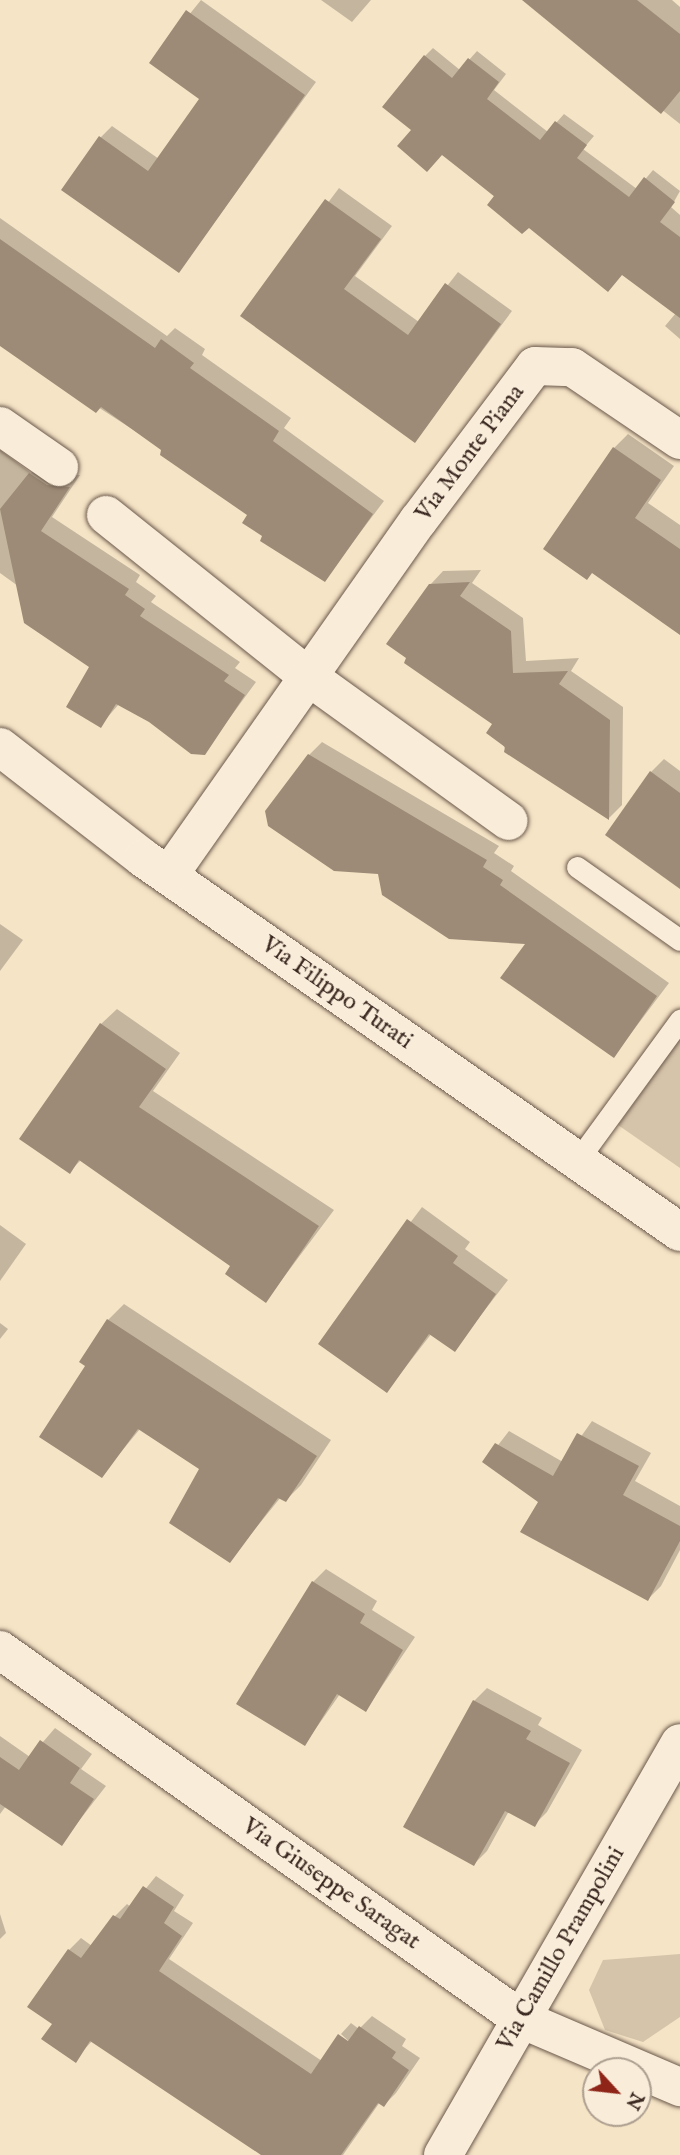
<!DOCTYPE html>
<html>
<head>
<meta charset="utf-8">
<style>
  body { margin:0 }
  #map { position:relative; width:680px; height:2155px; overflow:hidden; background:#f6e4c6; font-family:"IM FELL English",serif }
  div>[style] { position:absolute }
  .green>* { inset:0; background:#d6c4aa }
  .shadow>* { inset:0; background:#0003 }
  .building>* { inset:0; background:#9d8b77 }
  .roads { filter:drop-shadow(0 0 2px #6a584b) drop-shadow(0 0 2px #6a584b) }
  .service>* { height:21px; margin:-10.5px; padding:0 10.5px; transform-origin:10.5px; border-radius:10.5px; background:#f9edda }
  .minor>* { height:38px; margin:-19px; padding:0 19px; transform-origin:19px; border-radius:19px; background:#f9edda }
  span { translate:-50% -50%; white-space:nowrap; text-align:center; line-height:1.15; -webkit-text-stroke:5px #f9edda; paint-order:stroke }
  .street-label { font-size:24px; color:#3c2a22 }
  .north { position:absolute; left:582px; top:2057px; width:70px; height:70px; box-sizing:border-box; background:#f9edda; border:2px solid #ad9f90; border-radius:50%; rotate:117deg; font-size:19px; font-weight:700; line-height:28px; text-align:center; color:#3c2a22 }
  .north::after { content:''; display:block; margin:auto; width:24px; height:32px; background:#8f2418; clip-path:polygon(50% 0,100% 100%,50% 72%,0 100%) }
</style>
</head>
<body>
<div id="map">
  <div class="green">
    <i style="clip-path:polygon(680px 1039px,680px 1168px,618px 1125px)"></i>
    <i style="clip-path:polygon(680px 1954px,680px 2017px,643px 2042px,605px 2030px,589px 1990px,603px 1960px)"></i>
  </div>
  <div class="shadow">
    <i style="clip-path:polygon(201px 0,316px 82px,179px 271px,100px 138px,112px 126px,159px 159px,202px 98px,151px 62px)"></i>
    <i style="clip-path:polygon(321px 0,371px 0,352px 22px)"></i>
    <i style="clip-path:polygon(524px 0,672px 0,680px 7px,680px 124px)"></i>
    <i style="clip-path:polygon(433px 48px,460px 70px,477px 51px,506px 74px,494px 90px,548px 132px,564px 114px,594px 136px,583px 149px,637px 189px,653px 170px,680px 191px,671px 207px,680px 215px,680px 339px,665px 326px,676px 313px,623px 273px,608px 290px,413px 130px,425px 56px)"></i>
    <i style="clip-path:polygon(339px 188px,392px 226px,355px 276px,419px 322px,458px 272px,512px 311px,415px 441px,243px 316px)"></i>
    <i style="clip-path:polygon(0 218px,167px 336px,175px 328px,205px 349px,202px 355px,291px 418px,284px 428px,384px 501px,325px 579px,264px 536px,250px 515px,163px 449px,0 344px)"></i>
    <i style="clip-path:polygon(628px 434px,674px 466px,648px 503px,680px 525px,680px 632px,592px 572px,614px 448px)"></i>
    <i style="clip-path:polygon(0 450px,31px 473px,43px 461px,60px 473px,80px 475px,52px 517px,140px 575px,136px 582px,156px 596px,151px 602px,240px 662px,235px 668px,256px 682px,204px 753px,119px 704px,100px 726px,91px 666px,18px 586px,0 573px)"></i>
    <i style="clip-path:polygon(481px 570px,472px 583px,523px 618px,526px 661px,579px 658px,571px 671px,623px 707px,622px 805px,609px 818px,506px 751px,430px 585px,443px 571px)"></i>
    <i style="clip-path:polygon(322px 742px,499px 846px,494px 853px,514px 866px,511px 871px,669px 983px,614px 1056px,528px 942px,380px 873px,309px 755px)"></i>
    <i style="clip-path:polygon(664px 759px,680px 771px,680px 887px,651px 772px)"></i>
    <i style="clip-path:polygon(0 924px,23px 940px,0 971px)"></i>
    <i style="clip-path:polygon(117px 1009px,180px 1053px,153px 1091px,334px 1210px,266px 1301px,232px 1266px,81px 1160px,70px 1171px,101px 1024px)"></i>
    <i style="clip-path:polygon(422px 1207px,470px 1242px,465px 1249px,508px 1280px,454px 1350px,432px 1333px,387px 1391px,320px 1343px)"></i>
    <i style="clip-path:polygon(0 1225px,26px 1244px,0 1281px)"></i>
    <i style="clip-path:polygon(124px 1304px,331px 1440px,301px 1485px,286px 1500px,281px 1497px,230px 1560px,201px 1469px,140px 1429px,101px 1476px,87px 1366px,108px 1320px)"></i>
    <i style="clip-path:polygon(0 1323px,8px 1329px,0 1339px)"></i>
    <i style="clip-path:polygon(592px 1421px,651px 1453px,635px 1481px,680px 1506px,680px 1550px,661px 1586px,648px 1599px,540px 1502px,485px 1462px,509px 1431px,563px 1462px)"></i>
    <i style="clip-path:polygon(326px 1569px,377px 1601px,372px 1610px,415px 1637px,366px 1710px,340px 1694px,305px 1744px,313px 1582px)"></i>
    <i style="clip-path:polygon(487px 1688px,542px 1718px,538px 1725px,582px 1750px,547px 1812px,534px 1825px,509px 1811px,487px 1851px,474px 1864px,474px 1701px)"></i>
    <i style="clip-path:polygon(55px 1728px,92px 1754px,81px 1769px,106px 1786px,61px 1844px,6px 1806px,0 1814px,0 1736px,30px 1757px)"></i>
    <i style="clip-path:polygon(156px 1876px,184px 1895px,174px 1911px,193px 1923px,169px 1959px,322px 2061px,355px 2047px,341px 2034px,351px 2023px,359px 2029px,372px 2016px,406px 2039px,402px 2046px,420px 2058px,396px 2093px,384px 2105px,380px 2102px,343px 2155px,264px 2155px,92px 2041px,75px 2060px,54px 2023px,69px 1950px,81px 1938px,92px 1946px,115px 1916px,127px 1904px,131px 1907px)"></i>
    <i style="clip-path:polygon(0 1914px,6px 1933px,0 1939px)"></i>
  </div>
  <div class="building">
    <i style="clip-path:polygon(522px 0,637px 0,680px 34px,680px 91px,661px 114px)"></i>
    <i style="clip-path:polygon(186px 10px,305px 95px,179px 273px,61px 190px,99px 136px,148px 171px,199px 99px,149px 63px)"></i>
    <i style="clip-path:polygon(424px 55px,452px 78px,468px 58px,499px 82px,487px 99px,540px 140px,555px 121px,587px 145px,577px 158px,629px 197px,644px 177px,675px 202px,660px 222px,680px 237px,680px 318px,622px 275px,608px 292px,529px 228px,522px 234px,487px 205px,494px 196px,442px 155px,427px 172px,397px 146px,411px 130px,382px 107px)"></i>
    <i style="clip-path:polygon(325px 199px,381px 239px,344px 289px,408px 335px,445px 283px,501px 324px,415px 443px,240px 316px)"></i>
    <i style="clip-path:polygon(0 239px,155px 348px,161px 339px,194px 363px,190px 368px,279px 431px,273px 441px,373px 514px,325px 582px,260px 541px,262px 536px,242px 523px,247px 515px,160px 455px,161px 450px,101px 407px,96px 413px,0 346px)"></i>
    <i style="clip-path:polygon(613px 447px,661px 480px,635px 518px,680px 549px,680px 635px,592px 573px,587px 580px,543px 549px)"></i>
    <i style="clip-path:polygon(29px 473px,47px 485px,70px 487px,41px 531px,129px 589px,125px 595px,145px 609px,140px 616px,229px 675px,224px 681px,245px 695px,205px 755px,191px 754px,149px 722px,116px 704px,101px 728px,66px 707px,89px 667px,24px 623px,0 509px)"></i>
    <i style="clip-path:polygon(470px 582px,460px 596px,511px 631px,513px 673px,568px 671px,559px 684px,610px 720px,609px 820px,504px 752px,505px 747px,486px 733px,492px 724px,404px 663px,406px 658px,386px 644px,429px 584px)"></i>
    <i style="clip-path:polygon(308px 754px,487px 860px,483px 867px,503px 880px,500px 885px,657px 996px,614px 1058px,500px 978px,525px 944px,449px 939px,382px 895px,378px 874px,334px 871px,268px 826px,265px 811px)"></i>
    <i style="clip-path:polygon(650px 771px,680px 793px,680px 889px,605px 835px)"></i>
    <i style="clip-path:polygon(100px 1023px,166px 1069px,139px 1107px,319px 1226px,266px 1303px,225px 1274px,230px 1266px,79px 1160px,70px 1174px,19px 1139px)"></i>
    <i style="clip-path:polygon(407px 1219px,458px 1256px,453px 1263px,496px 1294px,455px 1352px,429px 1334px,387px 1393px,318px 1344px)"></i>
    <i style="clip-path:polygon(107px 1319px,317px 1456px,286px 1502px,278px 1498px,230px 1563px,169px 1523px,199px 1469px,138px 1429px,102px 1478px,39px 1437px,85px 1366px,79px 1362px)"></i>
    <i style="clip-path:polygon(577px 1433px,639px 1466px,623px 1495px,680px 1526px,680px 1541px,648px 1601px,520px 1532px,538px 1502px,482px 1462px,495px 1443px,553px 1476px)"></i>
    <i style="clip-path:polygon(312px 1581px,365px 1614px,360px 1623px,403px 1650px,366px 1712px,337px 1694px,305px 1746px,236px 1704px)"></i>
    <i style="clip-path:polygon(473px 1700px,531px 1731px,526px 1739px,570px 1763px,535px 1827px,505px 1811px,474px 1866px,403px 1827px)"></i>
    <i style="clip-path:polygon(40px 1740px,80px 1768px,70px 1783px,94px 1799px,62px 1846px,0 1804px,0 1757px,19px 1770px)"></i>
    <i style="clip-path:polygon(143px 1886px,174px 1907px,164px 1923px,182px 1936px,159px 1971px,311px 2074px,338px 2034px,348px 2041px,359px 2026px,396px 2052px,392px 2058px,409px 2070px,384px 2107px,378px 2103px,341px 2155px,261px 2155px,90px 2041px,76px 2063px,41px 2039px,52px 2024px,27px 2007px,68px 1949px,81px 1958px,113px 1915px,120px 1919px)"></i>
  </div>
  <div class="roads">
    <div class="service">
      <i style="left:577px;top:867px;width:126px;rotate:35.3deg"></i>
      <i style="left:577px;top:1161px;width:175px;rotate:-53.9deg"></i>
    </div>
    <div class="minor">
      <i style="left:0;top:426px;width:72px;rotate:34.8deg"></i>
      <i style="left:106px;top:515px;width:260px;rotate:38.6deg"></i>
      <i style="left:309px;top:677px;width:246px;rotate:35.8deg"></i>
      <i style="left:0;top:747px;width:181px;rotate:37.8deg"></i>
      <i style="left:143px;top:858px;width:654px;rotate:34.86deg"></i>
      <i style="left:169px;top:875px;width:433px;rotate:-54.9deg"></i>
      <i style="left:418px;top:521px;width:194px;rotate:-53deg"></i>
      <i style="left:535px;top:366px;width:37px;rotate:2deg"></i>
      <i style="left:572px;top:367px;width:130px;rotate:34.1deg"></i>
      <i style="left:0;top:1650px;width:638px;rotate:35.31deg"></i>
      <i style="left:521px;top:2019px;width:173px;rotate:23.2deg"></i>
      <i style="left:443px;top:2155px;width:475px;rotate:-60.1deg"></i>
    </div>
  </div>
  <div class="street-label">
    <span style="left:470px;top:453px;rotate:-53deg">Via Monte Piana</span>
    <span style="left:337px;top:993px;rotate:35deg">Via Filippo Turati</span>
    <span style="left:331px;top:1884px;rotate:35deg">Via Giuseppe Saragat</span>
    <span style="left:561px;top:1949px;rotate:-60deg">Via Camillo Prampolini</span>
  </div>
  <div class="north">N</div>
</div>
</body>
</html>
